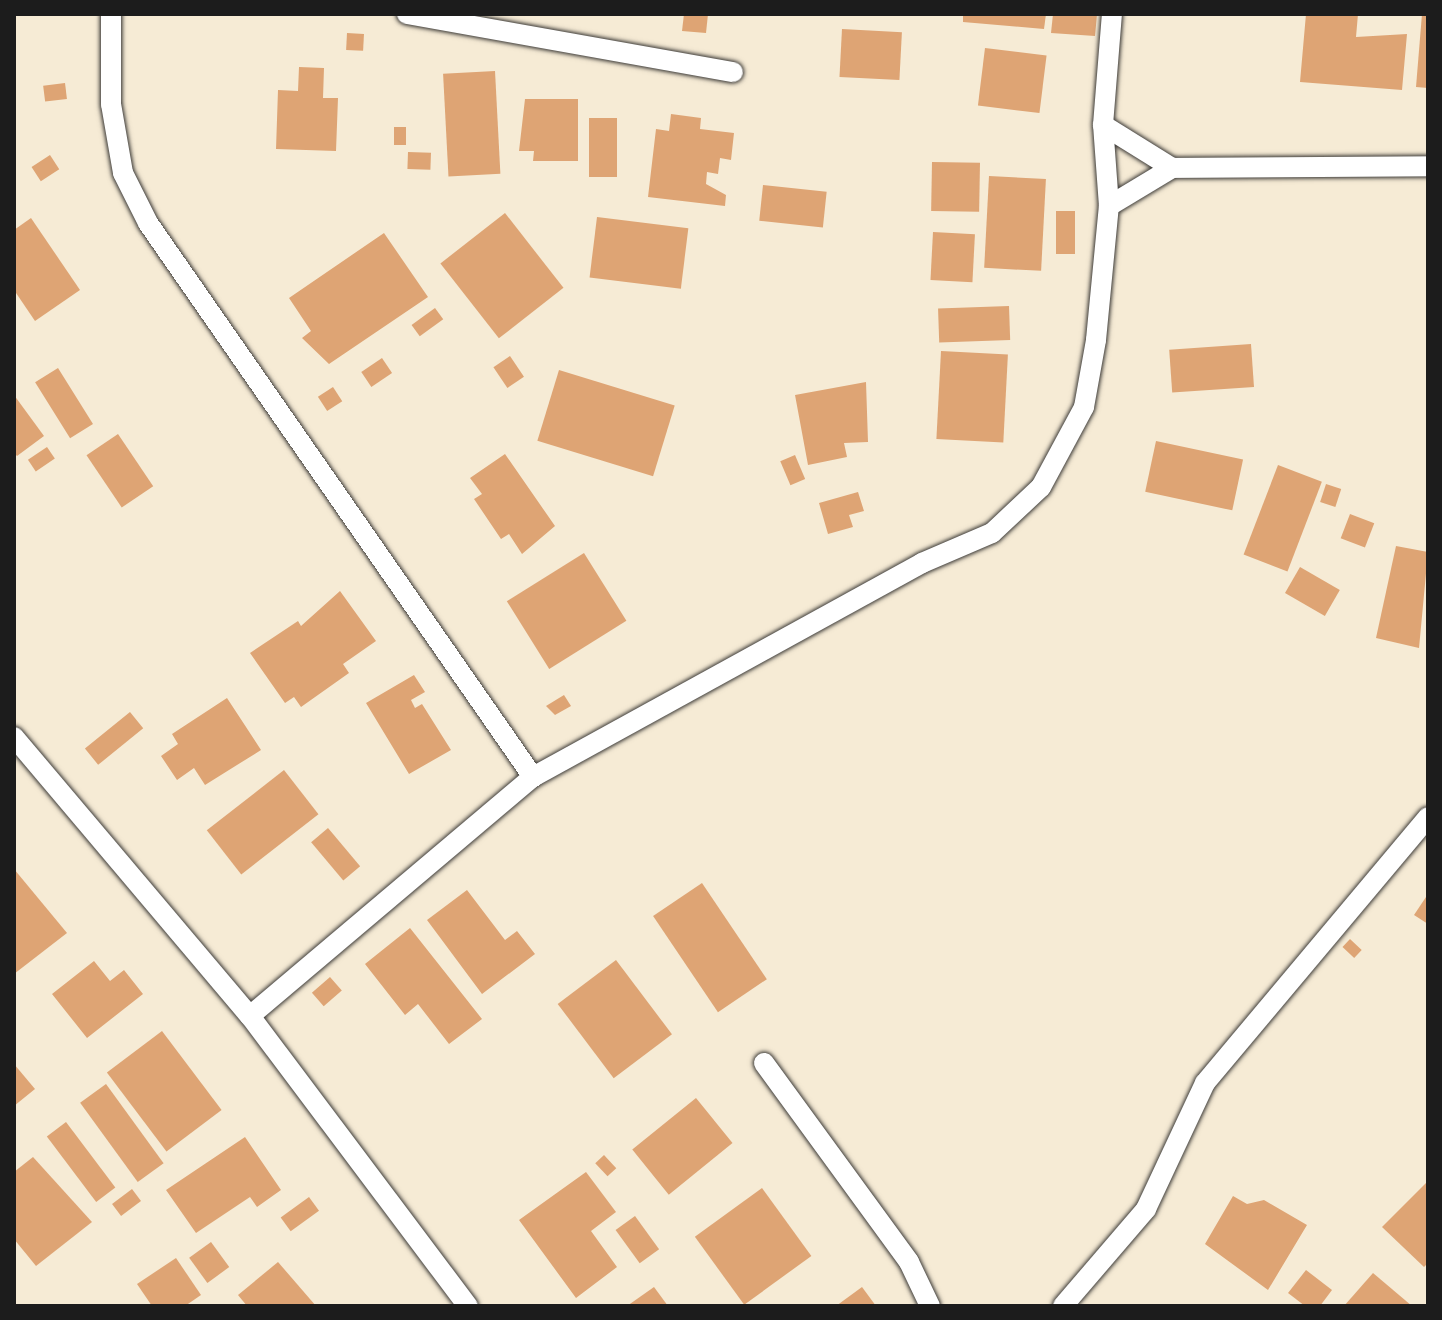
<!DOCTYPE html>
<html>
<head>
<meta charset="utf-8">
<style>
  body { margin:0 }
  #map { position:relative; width:1442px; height:1320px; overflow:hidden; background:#f6ebd5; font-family:"Comic Neue",sans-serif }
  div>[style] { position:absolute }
  .building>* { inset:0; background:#dea474; transform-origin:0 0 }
  .roads { filter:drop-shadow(0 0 2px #3d3b38) drop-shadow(0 0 2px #3d3b38) }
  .minor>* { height:20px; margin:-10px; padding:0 10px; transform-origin:10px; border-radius:10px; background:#fff }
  span { translate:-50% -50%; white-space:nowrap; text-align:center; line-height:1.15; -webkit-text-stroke:7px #fbf7ec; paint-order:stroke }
  .frame { position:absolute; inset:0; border:16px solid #1c1c1c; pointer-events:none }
</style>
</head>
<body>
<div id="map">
  <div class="building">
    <i style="clip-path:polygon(684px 14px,708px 14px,706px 33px,682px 31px)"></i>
    <i style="clip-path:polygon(963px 14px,1046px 14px,1044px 29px,963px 22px)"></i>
    <i style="clip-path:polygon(1053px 14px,1097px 14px,1095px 36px,1051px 33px)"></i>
    <i style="clip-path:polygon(1306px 14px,1358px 14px,1356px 37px,1407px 34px,1402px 90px,1300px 82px)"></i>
    <i style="clip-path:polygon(1422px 14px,1428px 14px,1428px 88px,1416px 87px)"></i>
    <i style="left:842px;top:29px;width:60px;height:48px;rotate:3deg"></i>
    <i style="left:347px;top:33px;width:17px;height:17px;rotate:3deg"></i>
    <i style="left:985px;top:48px;width:62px;height:58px;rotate:7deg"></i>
    <i style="clip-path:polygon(299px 67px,324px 68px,323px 98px,338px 98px,336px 151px,276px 149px,278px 90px,298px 91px)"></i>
    <i style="left:495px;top:71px;width:103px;height:52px;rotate:87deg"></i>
    <i style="left:65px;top:83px;width:16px;height:22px;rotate:83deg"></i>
    <i style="clip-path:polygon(525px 99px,578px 99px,578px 161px,533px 161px,534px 151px,519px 151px)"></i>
    <i style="clip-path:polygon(671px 114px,701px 118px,700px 129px,734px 133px,731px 160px,720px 158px,718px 174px,707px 172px,706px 184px,726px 195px,725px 206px,648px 197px,656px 129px,669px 131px)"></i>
    <i style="left:589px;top:118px;width:28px;height:59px"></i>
    <i style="left:394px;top:127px;width:12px;height:18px"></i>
    <i style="left:408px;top:152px;width:23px;height:17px;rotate:2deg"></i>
    <i style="left:50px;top:155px;width:17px;height:22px;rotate:57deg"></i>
    <i style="left:932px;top:162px;width:48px;height:49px;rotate:1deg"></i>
    <i style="left:989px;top:176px;width:57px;height:92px;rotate:3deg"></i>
    <i style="left:763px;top:185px;width:64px;height:36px;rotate:6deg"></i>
    <i style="left:1056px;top:211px;width:19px;height:43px"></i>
    <i style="left:505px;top:213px;width:95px;height:82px;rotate:52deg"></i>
    <i style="left:597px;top:217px;width:92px;height:61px;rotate:7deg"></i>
    <i style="clip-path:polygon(31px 218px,80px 290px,35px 321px,14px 290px,14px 230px)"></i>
    <i style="left:933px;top:232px;width:42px;height:48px;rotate:3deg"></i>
    <i style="clip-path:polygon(384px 233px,428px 297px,329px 364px,302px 338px,311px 331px,289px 298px)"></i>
    <i style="left:1009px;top:306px;width:34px;height:71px;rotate:88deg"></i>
    <i style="left:435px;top:308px;width:14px;height:29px;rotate:54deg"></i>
    <i style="left:1251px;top:344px;width:43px;height:82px;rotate:86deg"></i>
    <i style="left:941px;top:351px;width:67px;height:88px;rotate:3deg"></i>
    <i style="left:510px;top:356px;width:25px;height:20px;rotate:56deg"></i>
    <i style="left:382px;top:358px;width:18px;height:25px;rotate:56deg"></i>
    <i style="left:58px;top:368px;width:66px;height:27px;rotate:58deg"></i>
    <i style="left:559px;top:370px;width:121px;height:74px;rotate:17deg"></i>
    <i style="clip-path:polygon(866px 382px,868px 442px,844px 443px,847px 457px,808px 465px,795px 395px)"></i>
    <i style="left:333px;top:387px;width:17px;height:18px;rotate:57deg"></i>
    <i style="clip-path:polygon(14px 395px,44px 436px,17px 456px,14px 453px)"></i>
    <i style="left:118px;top:434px;width:63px;height:38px;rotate:56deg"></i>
    <i style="left:1156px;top:441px;width:89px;height:52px;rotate:12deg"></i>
    <i style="left:47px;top:447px;width:14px;height:23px;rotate:56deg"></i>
    <i style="clip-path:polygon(505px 454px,555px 526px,522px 554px,509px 534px,501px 539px,474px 499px,482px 494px,470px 478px)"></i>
    <i style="left:795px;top:455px;width:26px;height:16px;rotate:67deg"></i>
    <i style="left:1278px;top:465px;width:47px;height:96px;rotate:21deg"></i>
    <i style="left:1326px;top:484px;width:16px;height:19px;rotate:18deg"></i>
    <i style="clip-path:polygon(858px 492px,864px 511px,849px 515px,853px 527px,828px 534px,819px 503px)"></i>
    <i style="left:1350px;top:514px;width:26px;height:26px;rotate:21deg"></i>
    <i style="clip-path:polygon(1396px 546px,1428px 552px,1419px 648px,1376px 638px)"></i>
    <i style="left:584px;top:553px;width:80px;height:91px;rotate:58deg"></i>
    <i style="left:1300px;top:567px;width:46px;height:30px;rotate:30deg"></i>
    <i style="clip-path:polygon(340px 591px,376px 641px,343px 664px,349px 673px,301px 707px,294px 697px,285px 703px,250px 653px,298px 621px,301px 626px)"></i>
    <i style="clip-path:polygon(414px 675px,425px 692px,411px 700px,415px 708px,422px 704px,451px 750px,409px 774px,366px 703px)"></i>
    <i style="clip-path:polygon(564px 695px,571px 706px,555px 715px,546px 706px)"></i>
    <i style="clip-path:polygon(227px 698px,261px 750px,205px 785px,194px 768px,177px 780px,161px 756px,178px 744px,172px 734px)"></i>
    <i style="left:130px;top:712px;width:21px;height:58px;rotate:51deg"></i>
    <i style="left:284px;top:770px;width:56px;height:98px;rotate:52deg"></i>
    <i style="left:328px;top:828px;width:50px;height:22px;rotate:50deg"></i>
    <i style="clip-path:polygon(14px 869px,67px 933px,14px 974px)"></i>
    <i style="left:702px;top:883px;width:116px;height:59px;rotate:56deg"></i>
    <i style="clip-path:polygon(467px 890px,505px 940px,517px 931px,535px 954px,482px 994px,427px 920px)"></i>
    <i style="clip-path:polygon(1428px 894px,1428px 924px,1414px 915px)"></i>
    <i style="clip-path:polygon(410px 928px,482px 1019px,449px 1044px,418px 1004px,405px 1015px,365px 964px)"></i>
    <i style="left:1350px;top:939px;width:16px;height:11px;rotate:43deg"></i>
    <i style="left:616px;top:960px;width:93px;height:73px;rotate:53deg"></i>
    <i style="clip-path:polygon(94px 961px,110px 981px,124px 970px,143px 994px,87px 1038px,52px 994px)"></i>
    <i style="left:330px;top:977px;width:18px;height:24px;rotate:49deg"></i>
    <i style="left:162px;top:1031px;width:99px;height:69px;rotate:53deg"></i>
    <i style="clip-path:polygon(14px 1064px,35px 1089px,14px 1106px)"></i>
    <i style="left:106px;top:1084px;width:98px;height:32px;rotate:54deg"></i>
    <i style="left:696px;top:1098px;width:58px;height:82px;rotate:51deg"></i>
    <i style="left:66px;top:1122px;width:82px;height:24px;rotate:53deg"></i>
    <i style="clip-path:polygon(245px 1137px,281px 1190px,257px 1207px,250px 1197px,196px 1233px,166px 1190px)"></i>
    <i style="left:604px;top:1155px;width:18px;height:12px;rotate:47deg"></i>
    <i style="clip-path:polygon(33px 1157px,92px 1222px,36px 1266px,14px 1239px,14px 1172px)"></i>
    <i style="clip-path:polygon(586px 1172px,616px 1212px,591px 1231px,617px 1267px,576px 1298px,519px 1220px)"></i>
    <i style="clip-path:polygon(1428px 1181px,1428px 1263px,1424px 1267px,1382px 1227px)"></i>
    <i style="left:762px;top:1188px;width:84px;height:83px;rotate:54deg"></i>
    <i style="left:132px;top:1189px;width:15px;height:25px;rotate:53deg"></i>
    <i style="clip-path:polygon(1233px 1196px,1247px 1204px,1264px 1200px,1307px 1225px,1268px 1290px,1205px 1244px)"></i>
    <i style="left:309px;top:1197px;width:17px;height:35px;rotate:54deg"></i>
    <i style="left:635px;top:1216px;width:41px;height:24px;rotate:54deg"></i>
    <i style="left:211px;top:1242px;width:31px;height:27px;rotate:54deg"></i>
    <i style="clip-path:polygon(176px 1258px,201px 1295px,185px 1306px,152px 1306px,137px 1284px)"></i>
    <i style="clip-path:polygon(278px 1262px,316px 1306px,247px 1306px,238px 1295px)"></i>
    <i style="clip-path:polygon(1306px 1270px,1332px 1290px,1320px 1306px,1305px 1306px,1288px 1293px)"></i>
    <i style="clip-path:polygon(1373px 1273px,1412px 1306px,1344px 1306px)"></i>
    <i style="clip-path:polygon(654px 1287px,668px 1306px,627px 1306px)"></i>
    <i style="clip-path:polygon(862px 1287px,876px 1306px,836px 1306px)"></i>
  </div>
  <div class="roads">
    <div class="minor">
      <i style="left:111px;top:14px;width:90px;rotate:90deg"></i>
      <i style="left:111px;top:104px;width:70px;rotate:80.1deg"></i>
      <i style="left:123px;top:173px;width:56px;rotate:63.4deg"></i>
      <i style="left:148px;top:223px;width:675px;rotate:55.2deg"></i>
      <i style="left:407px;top:14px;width:331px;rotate:10.1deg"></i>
      <i style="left:1103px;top:125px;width:81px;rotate:31.9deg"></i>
      <i style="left:1172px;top:168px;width:256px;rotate:-0.4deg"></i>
      <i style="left:1109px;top:206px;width:74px;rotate:-31.1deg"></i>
      <i style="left:14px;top:737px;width:365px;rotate:49.8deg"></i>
      <i style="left:250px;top:1016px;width:363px;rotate:53.1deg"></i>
      <i style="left:250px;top:1016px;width:370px;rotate:-40.2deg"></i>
      <i style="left:533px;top:777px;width:444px;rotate:-28.8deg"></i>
      <i style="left:922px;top:563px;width:76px;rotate:-23.2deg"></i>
      <i style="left:992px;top:533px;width:67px;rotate:-43.2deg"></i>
      <i style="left:1041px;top:487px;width:91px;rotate:-61.7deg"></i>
      <i style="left:1084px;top:407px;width:68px;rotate:-79.8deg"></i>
      <i style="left:1096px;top:340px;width:135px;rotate:-84.5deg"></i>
      <i style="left:1109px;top:206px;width:81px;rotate:-94.2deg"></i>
      <i style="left:1103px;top:125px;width:111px;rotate:-85.4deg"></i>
      <i style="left:764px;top:1063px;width:246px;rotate:53.9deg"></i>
      <i style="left:909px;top:1262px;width:49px;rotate:64.5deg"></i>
      <i style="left:1063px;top:1306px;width:128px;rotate:-49.4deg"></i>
      <i style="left:1146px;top:1209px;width:139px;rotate:-64.9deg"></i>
      <i style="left:1205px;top:1083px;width:347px;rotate:-50deg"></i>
    </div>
  </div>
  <div class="frame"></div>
</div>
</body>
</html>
